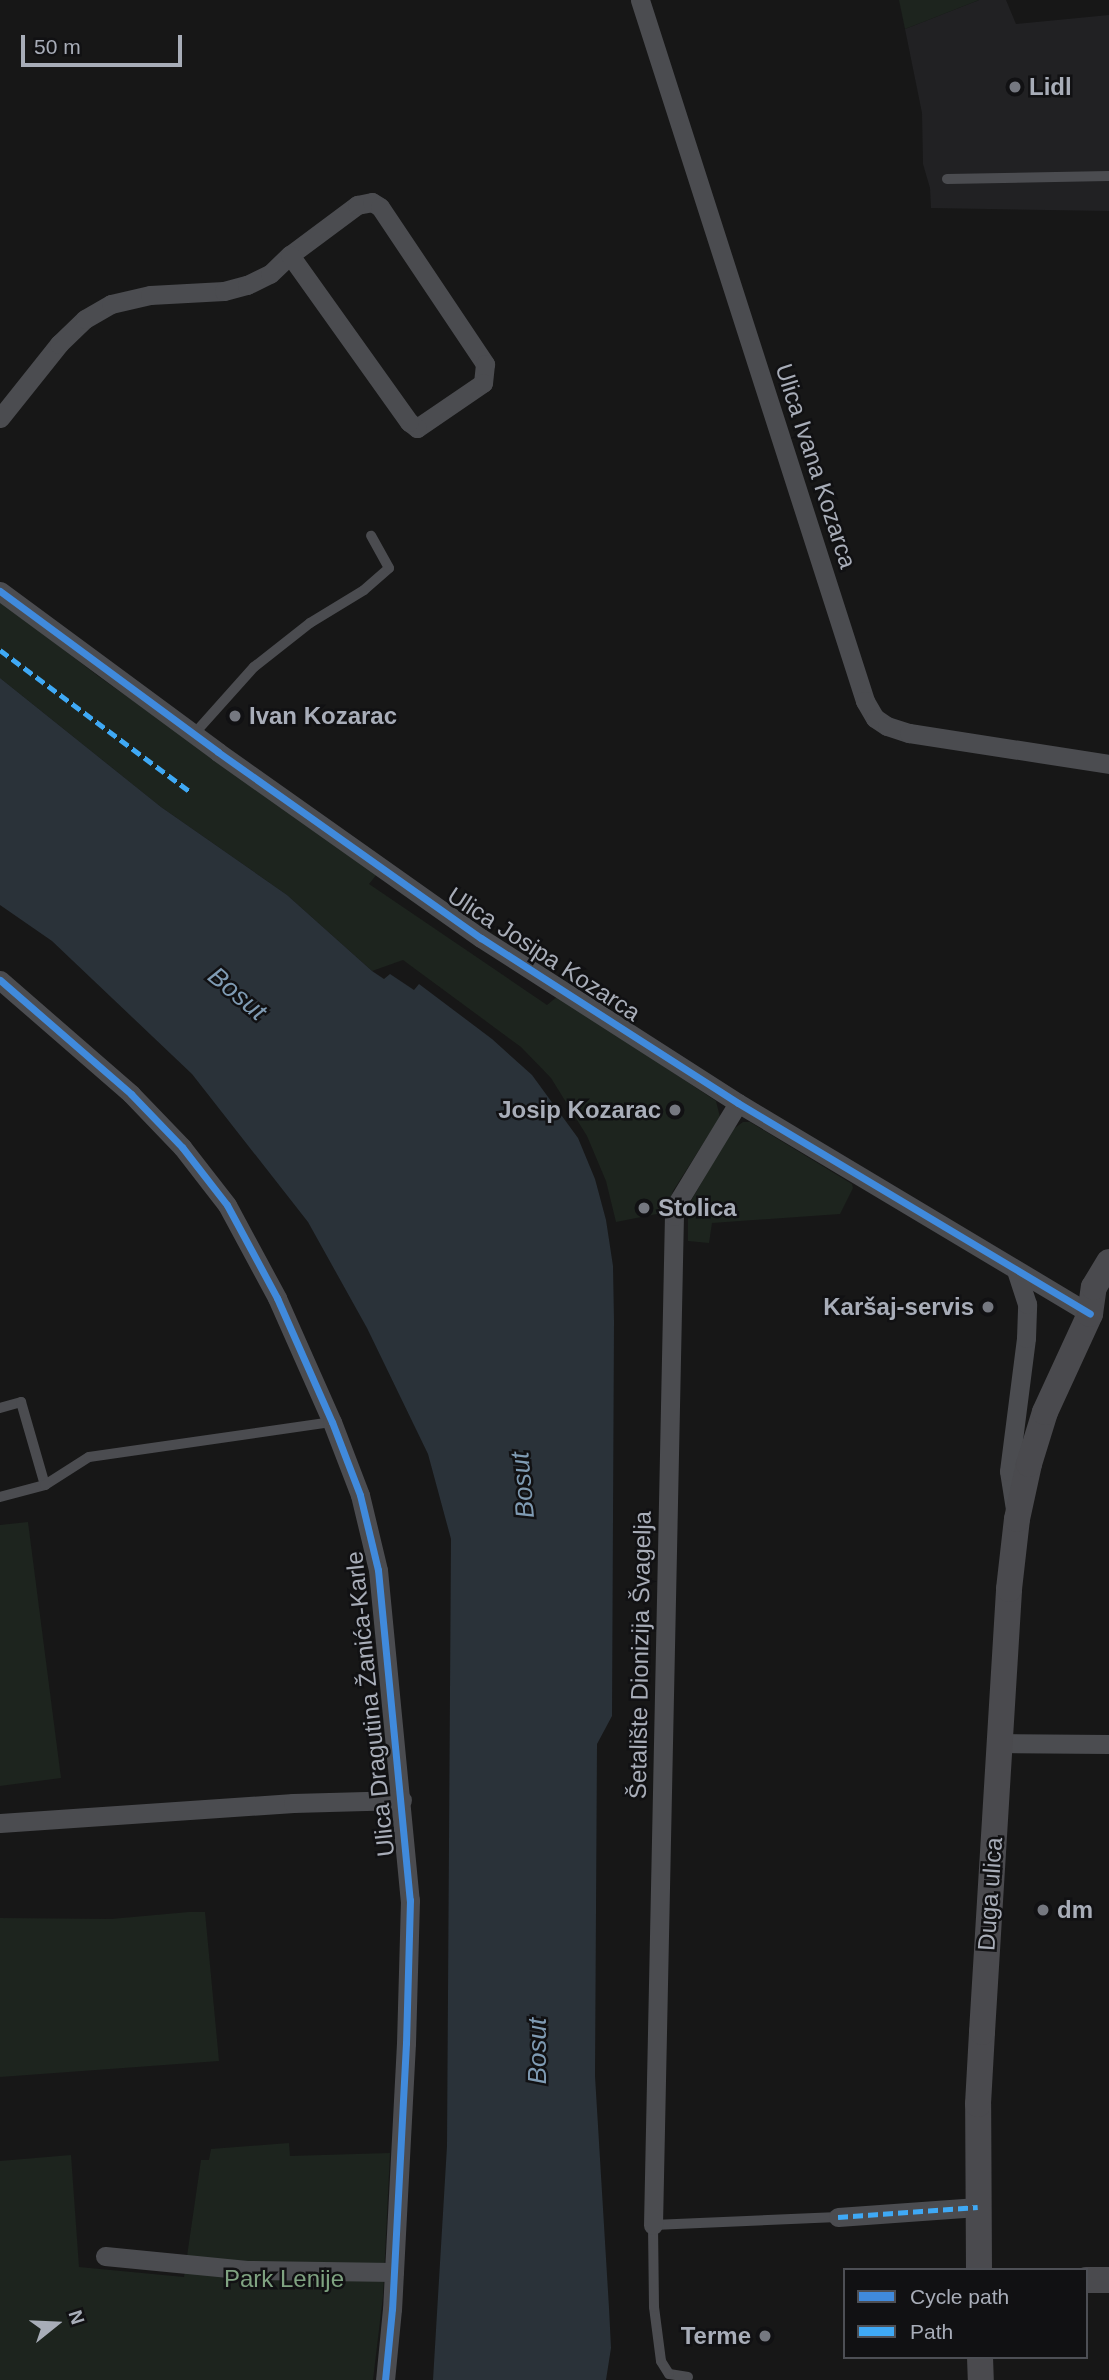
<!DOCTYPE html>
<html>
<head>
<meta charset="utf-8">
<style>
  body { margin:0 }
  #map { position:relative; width:1109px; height:2380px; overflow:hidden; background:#171717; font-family:Helvetica,sans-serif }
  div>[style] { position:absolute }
  .built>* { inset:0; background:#212123 }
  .green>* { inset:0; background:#1d241e }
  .water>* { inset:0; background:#2a3239 }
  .lane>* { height:10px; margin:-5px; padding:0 5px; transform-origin:5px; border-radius:5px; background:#4b4c50 }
  .street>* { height:19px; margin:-9.5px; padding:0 9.5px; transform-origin:9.5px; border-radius:9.5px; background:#4b4c50 }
  .secondary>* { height:26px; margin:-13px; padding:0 13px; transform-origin:13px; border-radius:13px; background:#4a4a4e }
  .quiet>* { height:5px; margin-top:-2.5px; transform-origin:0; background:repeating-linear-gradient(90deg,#3fa9f5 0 10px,transparent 0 15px) }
  .cycleway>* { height:7px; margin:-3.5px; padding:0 3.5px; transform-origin:3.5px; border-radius:3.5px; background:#408adc }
  .dots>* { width:19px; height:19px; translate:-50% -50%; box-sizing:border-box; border:4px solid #111113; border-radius:50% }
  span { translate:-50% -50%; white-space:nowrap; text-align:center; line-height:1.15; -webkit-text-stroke:5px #111113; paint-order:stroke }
  .poi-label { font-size:24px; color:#a8adb8; font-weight:700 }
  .left { translate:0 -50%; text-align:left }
  .right { translate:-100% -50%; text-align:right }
  .street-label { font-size:24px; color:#a8adb8 }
  .park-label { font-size:24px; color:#7fa381 }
  .water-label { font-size:26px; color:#7f9bb3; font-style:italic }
  .legend { position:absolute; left:843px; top:2268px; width:245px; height:91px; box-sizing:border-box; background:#111113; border:2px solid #4d4f55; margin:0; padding:9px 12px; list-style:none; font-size:21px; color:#a8adb8 }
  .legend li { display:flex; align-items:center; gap:14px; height:35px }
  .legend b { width:35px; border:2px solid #4d4f55 }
  .north { position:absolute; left:21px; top:2289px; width:70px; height:70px; -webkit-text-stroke:5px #111113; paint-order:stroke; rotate:72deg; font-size:19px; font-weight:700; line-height:28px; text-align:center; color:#a8adb8 }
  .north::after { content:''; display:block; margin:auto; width:24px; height:32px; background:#a8adb8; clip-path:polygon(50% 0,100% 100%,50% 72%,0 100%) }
  .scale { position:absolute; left:21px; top:35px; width:161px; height:32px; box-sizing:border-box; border:4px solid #a8adb8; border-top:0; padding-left:9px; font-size:21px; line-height:24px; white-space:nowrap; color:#a8adb8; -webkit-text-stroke:5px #111113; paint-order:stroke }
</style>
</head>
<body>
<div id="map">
  <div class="built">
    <i style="clip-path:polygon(979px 0,1006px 0,1016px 24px,1109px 15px,1109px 211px,931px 208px,930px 188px,923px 164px,922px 113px,905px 29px)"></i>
  </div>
  <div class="green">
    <i style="clip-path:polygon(899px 0,979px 0,905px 29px)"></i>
    <i style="clip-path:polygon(0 601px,98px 676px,377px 874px,369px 884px,547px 1005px,558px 996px,716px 1101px,720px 1117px,673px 1191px,667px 1212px,616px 1222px,606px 1181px,587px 1136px,551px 1078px,521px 1047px,403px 960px,372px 971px,287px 895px,161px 807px,0 678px)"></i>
    <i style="clip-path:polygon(743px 1122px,750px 1122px,852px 1184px,853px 1188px,840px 1214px,712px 1223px,709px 1243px,688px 1241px,688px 1206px,732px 1130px)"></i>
    <i style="clip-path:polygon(28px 1522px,61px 1778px,0 1786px,0 1525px)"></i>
    <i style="clip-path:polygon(189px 1912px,205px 1912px,219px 2061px,0 2077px,0 1918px,111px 1919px)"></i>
    <i style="clip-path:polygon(289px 2143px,290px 2156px,390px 2153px,383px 2296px,373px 2380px,0 2380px,0 2161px,71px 2155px,79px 2267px,184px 2277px,201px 2160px,209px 2160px,211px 2149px)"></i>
  </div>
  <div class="water">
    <i style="clip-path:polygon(0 678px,161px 807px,287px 895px,372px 971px,384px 979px,390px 974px,414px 990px,419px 984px,492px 1039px,532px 1075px,578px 1138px,595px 1179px,606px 1220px,613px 1266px,614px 1321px,612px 1716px,597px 1744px,595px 2076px,609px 2308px,611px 2348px,606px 2380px,433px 2380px,447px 2146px,451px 1539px,428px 1454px,367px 1328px,308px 1222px,192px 1074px,52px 941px,0 905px)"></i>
  </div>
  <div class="lane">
    <i style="left:947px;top:179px;width:162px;rotate:-1.1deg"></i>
    <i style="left:194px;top:734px;width:90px;rotate:-48.2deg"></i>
    <i style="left:254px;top:667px;width:71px;rotate:-38.2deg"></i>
    <i style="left:310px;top:623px;width:63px;rotate:-31.4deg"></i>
    <i style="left:364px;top:590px;width:33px;rotate:-41deg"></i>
    <i style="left:389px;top:568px;width:37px;rotate:-119deg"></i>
    <i style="left:0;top:1408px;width:22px;rotate:-16deg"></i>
    <i style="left:21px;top:1402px;width:86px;rotate:73.9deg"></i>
    <i style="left:0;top:1497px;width:47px;rotate:-14.9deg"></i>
    <i style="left:45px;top:1485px;width:52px;rotate:-32.5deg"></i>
    <i style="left:89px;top:1457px;width:246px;rotate:-8.2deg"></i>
    <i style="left:688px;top:2377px;width:19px;rotate:-171deg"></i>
    <i style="left:669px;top:2374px;width:15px;rotate:-122deg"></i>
    <i style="left:661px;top:2361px;width:54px;rotate:-97.4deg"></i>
    <i style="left:654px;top:2307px;width:82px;rotate:-90.7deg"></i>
    <i style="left:653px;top:2225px;width:185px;rotate:-2.5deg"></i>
  </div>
  <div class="street">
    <i style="left:640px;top:0;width:736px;rotate:72.2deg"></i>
    <i style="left:865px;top:701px;width:20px;rotate:60deg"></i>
    <i style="left:875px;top:718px;width:14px;rotate:34deg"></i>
    <i style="left:887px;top:726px;width:23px;rotate:18deg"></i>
    <i style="left:909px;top:733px;width:202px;rotate:8.8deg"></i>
    <i style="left:0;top:418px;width:95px;rotate:-51.4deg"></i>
    <i style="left:59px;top:344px;width:36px;rotate:-44deg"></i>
    <i style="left:85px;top:319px;width:30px;rotate:-30deg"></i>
    <i style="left:111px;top:304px;width:40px;rotate:-13deg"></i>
    <i style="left:150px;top:295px;width:74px;rotate:-3.1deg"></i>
    <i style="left:224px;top:291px;width:24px;rotate:-15deg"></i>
    <i style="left:247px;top:285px;width:25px;rotate:-26deg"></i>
    <i style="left:270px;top:274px;width:28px;rotate:-44deg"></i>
    <i style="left:290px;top:255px;width:84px;rotate:-36.7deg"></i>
    <i style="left:357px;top:205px;width:15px;rotate:-11deg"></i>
    <i style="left:372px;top:202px;width:9px;rotate:32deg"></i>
    <i style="left:380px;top:207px;width:189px;rotate:56.2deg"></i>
    <i style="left:485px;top:364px;width:19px;rotate:96deg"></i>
    <i style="left:483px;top:383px;width:80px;rotate:145.7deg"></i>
    <i style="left:417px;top:428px;width:10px;rotate:-143deg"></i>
    <i style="left:409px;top:422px;width:205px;rotate:-125.5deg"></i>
    <i style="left:0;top:591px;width:271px;rotate:36.4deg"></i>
    <i style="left:218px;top:752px;width:322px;rotate:35.3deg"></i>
    <i style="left:481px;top:938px;width:305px;rotate:32.7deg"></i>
    <i style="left:738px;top:1103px;width:410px;rotate:30.9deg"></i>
    <i style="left:0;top:980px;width:174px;rotate:41deg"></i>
    <i style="left:131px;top:1094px;width:74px;rotate:46.1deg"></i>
    <i style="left:182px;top:1147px;width:73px;rotate:52.2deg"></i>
    <i style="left:227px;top:1205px;width:106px;rotate:61.7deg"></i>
    <i style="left:277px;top:1298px;width:136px;rotate:66.1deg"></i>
    <i style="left:332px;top:1422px;width:78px;rotate:69deg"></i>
    <i style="left:360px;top:1495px;width:77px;rotate:76.5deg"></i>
    <i style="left:378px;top:1570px;width:332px;rotate:84.5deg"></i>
    <i style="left:410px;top:1900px;width:143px;rotate:91.6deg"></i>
    <i style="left:406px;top:2043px;width:266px;rotate:93deg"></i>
    <i style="left:392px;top:2309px;width:71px;rotate:95.6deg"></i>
    <i style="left:1015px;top:1509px;width:38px;rotate:-99deg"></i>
    <i style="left:1009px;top:1471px;width:134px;rotate:-82.7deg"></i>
    <i style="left:1026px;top:1338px;width:34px;rotate:-88deg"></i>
    <i style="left:1027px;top:1304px;width:35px;rotate:-108deg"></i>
    <i style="left:1000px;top:1743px;width:109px;rotate:0.5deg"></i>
    <i style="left:0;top:1823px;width:294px;rotate:-3.9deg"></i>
    <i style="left:293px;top:1803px;width:109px;rotate:-1.6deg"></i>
    <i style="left:838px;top:2217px;width:140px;rotate:-4.1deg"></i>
    <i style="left:653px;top:2225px;width:1009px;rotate:-88.81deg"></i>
    <i style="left:674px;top:1216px;width:11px;rotate:-80deg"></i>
    <i style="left:676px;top:1205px;width:119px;rotate:-58.7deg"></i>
    <i style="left:105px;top:2256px;width:145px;rotate:5.6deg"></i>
    <i style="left:249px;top:2270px;width:145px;rotate:0.8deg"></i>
  </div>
  <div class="secondary">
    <i style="left:979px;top:2270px;width:166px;rotate:-90.3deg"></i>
    <i style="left:978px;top:2104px;width:72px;rotate:-86.8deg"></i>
    <i style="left:982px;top:2032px;width:444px;rotate:-86.5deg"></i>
    <i style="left:1009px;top:1589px;width:70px;rotate:-83.5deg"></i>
    <i style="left:1017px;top:1519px;width:56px;rotate:-77.7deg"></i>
    <i style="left:1029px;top:1464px;width:54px;rotate:-72.9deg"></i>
    <i style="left:1045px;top:1412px;width:108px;rotate:-65.3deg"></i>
    <i style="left:1090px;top:1314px;width:27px;rotate:-82deg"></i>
    <i style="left:1094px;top:1287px;width:29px;rotate:-59deg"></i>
    <i style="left:1086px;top:2280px;width:23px"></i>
    <i style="left:980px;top:2357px;width:23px;rotate:88deg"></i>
  </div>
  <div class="quiet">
    <i style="left:0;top:650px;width:236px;rotate:36.7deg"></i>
    <i style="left:838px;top:2217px;width:140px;rotate:-4.1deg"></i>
  </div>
  <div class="cycleway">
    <i style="left:0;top:591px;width:271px;rotate:36.4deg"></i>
    <i style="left:218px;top:752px;width:322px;rotate:35.3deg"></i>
    <i style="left:481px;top:938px;width:305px;rotate:32.7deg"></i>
    <i style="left:738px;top:1103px;width:410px;rotate:30.9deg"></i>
    <i style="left:0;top:980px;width:174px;rotate:41deg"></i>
    <i style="left:131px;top:1094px;width:74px;rotate:46.1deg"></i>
    <i style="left:182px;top:1147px;width:73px;rotate:52.2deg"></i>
    <i style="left:227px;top:1205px;width:106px;rotate:61.7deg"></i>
    <i style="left:277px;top:1298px;width:136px;rotate:66.1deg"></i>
    <i style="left:332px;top:1422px;width:78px;rotate:69deg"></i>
    <i style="left:360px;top:1495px;width:77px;rotate:76.5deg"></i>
    <i style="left:378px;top:1570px;width:332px;rotate:84.5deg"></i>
    <i style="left:410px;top:1900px;width:143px;rotate:91.6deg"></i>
    <i style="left:406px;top:2043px;width:266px;rotate:93deg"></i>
    <i style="left:392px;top:2309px;width:71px;rotate:95.6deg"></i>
  </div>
  <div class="dots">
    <i style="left:1015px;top:87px;background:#757880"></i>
    <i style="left:235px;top:716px;background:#757880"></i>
    <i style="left:675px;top:1110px;background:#757880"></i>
    <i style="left:644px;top:1208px;background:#757880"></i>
    <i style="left:988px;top:1307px;background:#757880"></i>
    <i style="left:1043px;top:1910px;background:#757880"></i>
    <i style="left:765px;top:2336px;background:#757880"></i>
  </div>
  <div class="poi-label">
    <span class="left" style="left:1029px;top:87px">Lidl</span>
    <span class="left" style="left:249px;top:716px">Ivan Kozarac</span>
    <span class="right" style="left:661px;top:1110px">Josip Kozarac</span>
    <span class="left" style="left:658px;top:1208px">Stolica</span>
    <span class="right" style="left:974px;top:1307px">Karšaj-servis</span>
    <span class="left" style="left:1057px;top:1910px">dm</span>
    <span class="right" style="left:751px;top:2336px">Terme</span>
  </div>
  <div class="street-label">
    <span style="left:816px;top:466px;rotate:72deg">Ulica Ivana Kozarca</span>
    <span style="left:544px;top:954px;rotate:33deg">Ulica Josipa Kozarca</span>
    <span style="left:640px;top:1655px;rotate:-89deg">Šetalište Dionizija Švagelja</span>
    <span style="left:370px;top:1704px;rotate:-96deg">Ulica Dragutina Žanića-Karle</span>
    <span style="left:990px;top:1894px;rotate:-86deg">Duga ulica</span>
  </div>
  <div class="park-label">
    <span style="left:284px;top:2279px">Park Lenije</span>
  </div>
  <div class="water-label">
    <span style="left:237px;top:994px;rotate:40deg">Bosut</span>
    <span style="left:523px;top:1485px;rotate:-95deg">Bosut</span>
    <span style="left:538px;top:2051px;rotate:-90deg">Bosut</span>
  </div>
  <ul class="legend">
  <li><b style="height:9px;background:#408adc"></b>Cycle path</li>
  <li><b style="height:9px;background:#3fa9f5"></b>Path</li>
  </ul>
  <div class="north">N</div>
  <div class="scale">50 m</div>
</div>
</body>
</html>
